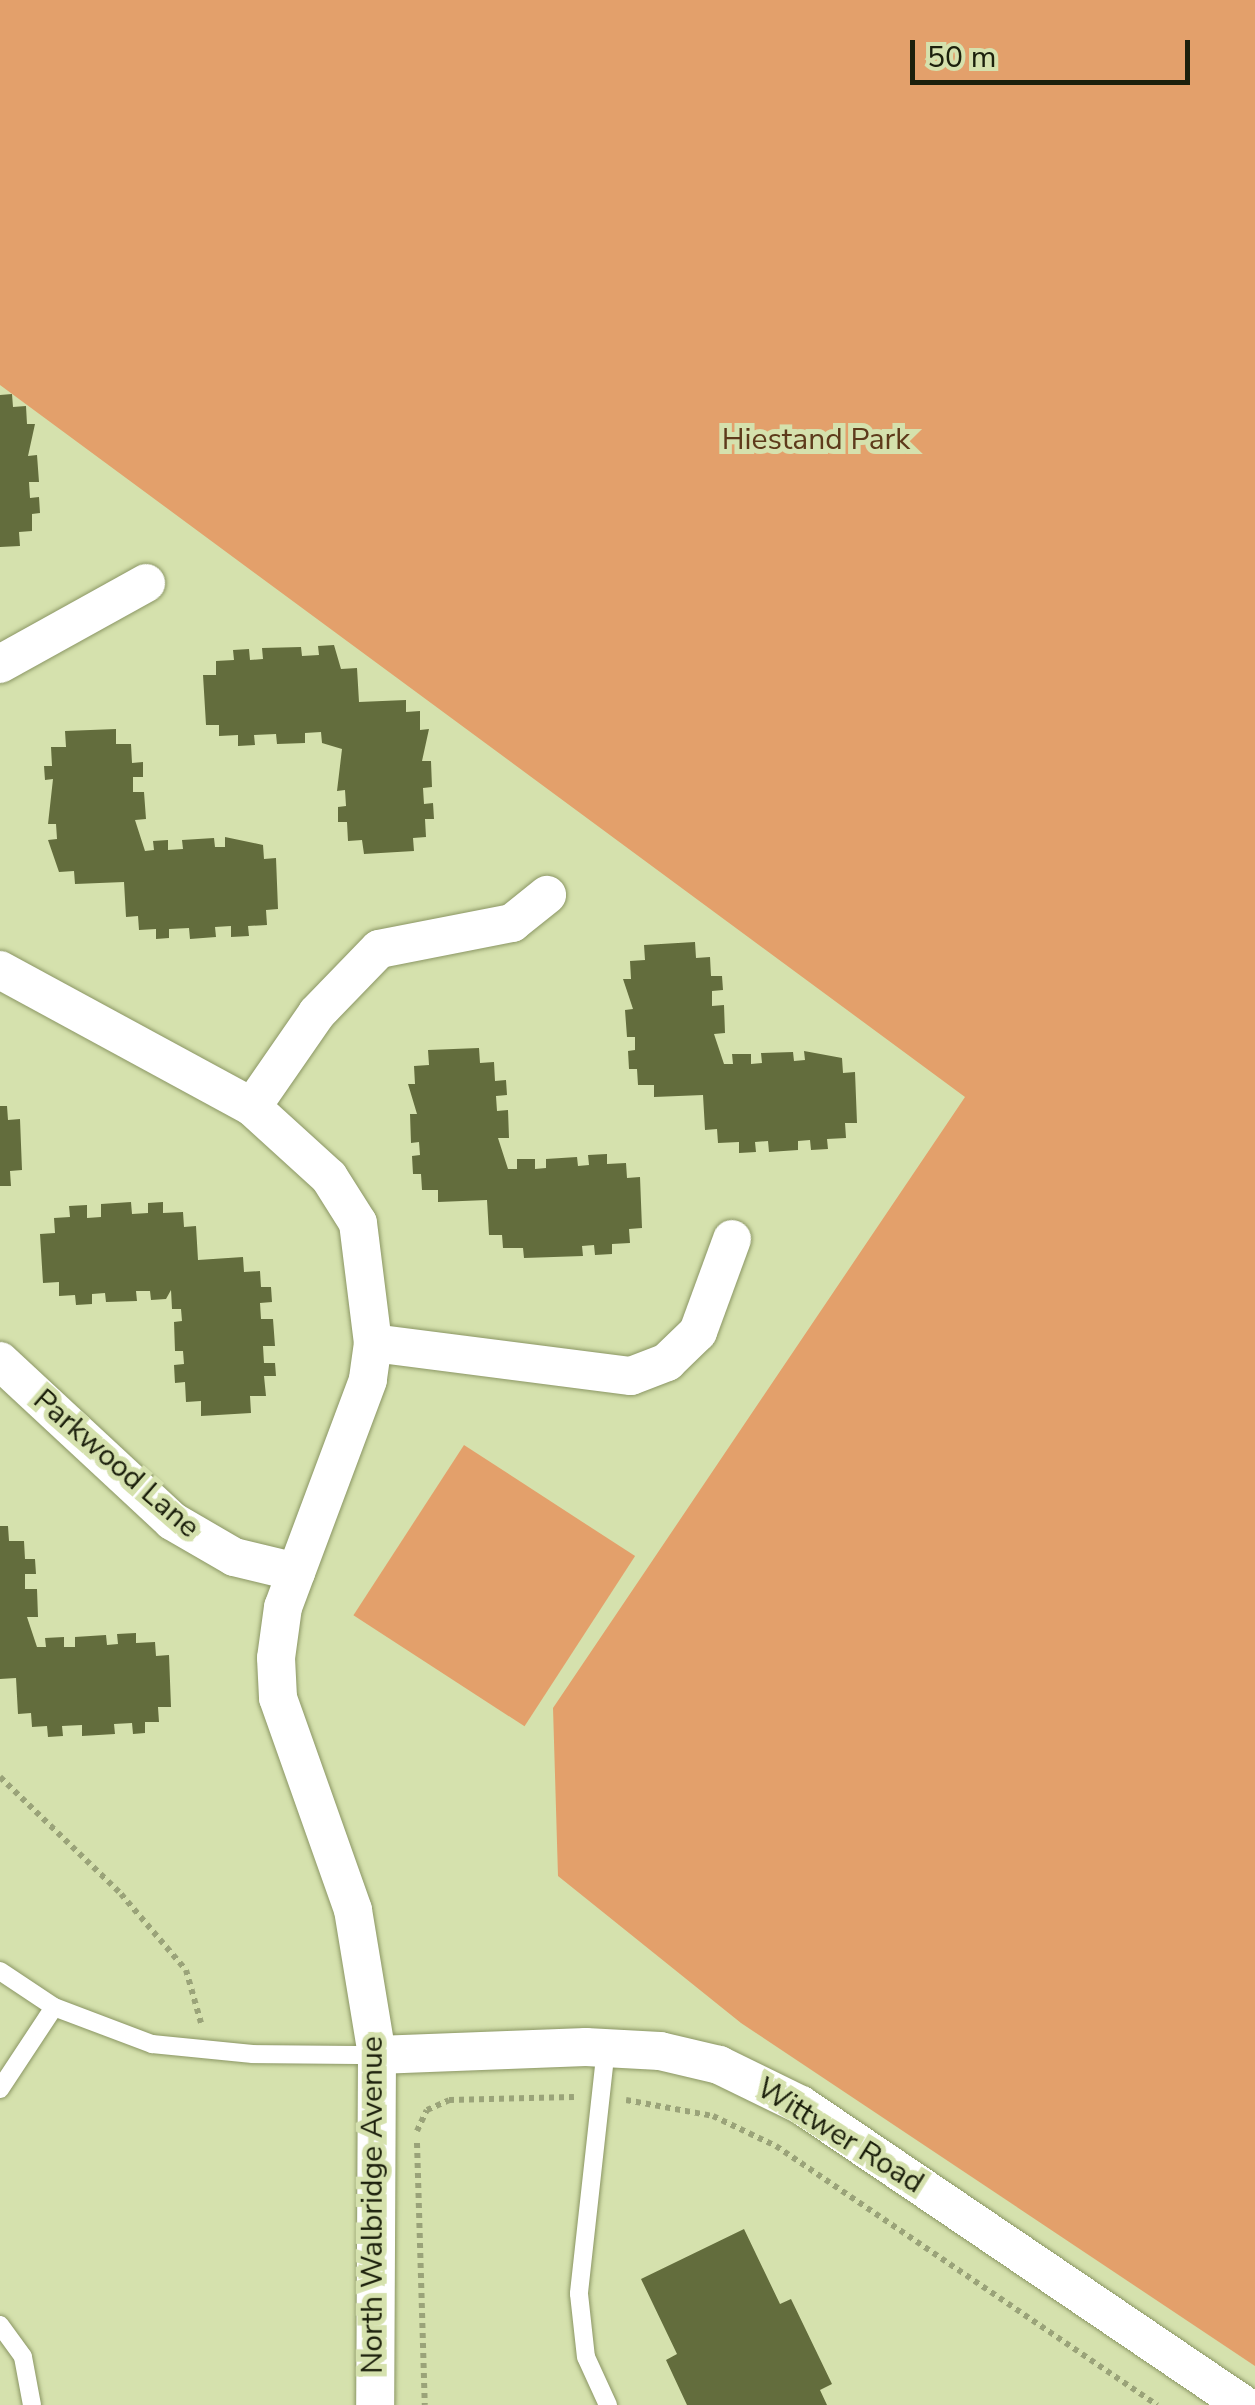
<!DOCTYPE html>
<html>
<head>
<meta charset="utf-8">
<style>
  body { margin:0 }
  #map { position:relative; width:1255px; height:2405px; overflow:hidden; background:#d5e1ad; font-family:"Nunito Sans",sans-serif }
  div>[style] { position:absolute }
  .green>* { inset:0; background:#e3a06b; transform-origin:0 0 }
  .building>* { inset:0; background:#636d3d }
  .path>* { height:6px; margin-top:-3px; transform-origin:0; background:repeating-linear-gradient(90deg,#9aa379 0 5px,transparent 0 10px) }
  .roads { filter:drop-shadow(0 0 2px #8b9664) drop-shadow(0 0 2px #8b9664) }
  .service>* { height:18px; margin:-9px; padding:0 9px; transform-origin:9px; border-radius:9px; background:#fff }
  .minor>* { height:38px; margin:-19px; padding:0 19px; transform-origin:19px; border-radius:19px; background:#fff }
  span { translate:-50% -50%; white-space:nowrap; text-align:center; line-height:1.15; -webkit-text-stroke:10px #d5e1ad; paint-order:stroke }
  .park-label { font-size:30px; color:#5e3a1b }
  .street-label { font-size:30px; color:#1c200c }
  .scale { position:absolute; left:910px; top:40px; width:280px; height:45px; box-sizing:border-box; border:5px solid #1c200c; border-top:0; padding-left:12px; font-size:30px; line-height:35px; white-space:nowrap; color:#1c200c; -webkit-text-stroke:8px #d5e1ad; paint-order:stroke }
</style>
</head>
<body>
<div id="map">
  <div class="green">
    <i style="clip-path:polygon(0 0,1255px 0,1255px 2366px,741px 2023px,558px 1876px,553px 1708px,965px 1097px,0 385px)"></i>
    <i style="left:464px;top:1445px;width:204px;height:203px;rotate:33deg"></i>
  </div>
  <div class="building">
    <i style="clip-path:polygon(12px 394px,13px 407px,26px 406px,27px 424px,35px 424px,28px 456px,37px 455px,39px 482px,29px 482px,30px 498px,39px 497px,40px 513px,32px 514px,32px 531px,19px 532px,20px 546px,0 547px,0 395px)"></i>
    <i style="clip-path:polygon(334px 645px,341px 669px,357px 668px,359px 702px,406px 700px,406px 712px,420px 711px,420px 730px,429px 729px,422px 761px,431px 761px,432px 787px,423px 788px,424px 804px,433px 803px,434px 819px,425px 819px,426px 837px,413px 838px,414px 851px,364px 854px,362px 840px,348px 841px,347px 822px,338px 822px,338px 807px,346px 806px,345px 790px,337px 791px,342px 749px,322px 743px,321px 732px,305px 733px,305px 743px,277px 744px,276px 734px,254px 735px,255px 745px,238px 746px,238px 735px,219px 736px,219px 725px,206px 725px,203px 675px,216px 675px,216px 661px,234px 660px,233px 650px,249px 649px,250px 660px,263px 659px,262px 648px,301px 647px,302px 656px,319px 655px,318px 646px)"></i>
    <i style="clip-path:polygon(116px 729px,116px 744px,131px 744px,132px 763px,143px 762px,143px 777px,133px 777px,133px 792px,144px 792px,146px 819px,135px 820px,145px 851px,154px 850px,153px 841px,168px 840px,168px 850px,183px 849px,182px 840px,214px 838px,215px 847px,225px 847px,225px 837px,263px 845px,264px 859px,276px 858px,278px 909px,266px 910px,267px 925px,248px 926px,249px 936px,231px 937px,231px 926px,215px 927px,216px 937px,190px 939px,189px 928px,169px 929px,169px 938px,156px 939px,156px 929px,139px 930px,138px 916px,126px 917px,124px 882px,75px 884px,74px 871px,59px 872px,48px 840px,57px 839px,56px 824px,48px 824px,53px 779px,45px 780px,44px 766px,52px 766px,51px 747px,66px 747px,65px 731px)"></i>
    <i style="clip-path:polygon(695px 942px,696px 958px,710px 957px,711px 976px,722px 976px,723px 990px,712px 991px,712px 1006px,724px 1005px,725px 1033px,714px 1034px,724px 1064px,733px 1064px,732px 1054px,751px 1054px,751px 1064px,762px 1063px,761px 1053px,793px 1052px,794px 1061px,805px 1060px,804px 1051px,842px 1058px,843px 1073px,855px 1072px,857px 1123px,845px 1123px,846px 1138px,827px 1139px,828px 1149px,811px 1150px,810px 1140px,798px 1141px,798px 1150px,769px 1152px,768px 1141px,755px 1142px,756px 1152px,739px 1153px,739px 1142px,718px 1143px,717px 1129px,705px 1130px,703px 1095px,654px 1097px,654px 1085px,638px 1085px,637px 1069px,629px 1069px,628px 1051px,635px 1050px,635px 1037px,627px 1037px,625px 1010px,633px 1009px,623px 979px,631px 979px,630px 961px,645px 960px,644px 945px)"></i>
    <i style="clip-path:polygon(479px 1048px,480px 1063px,494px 1062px,495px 1081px,506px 1080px,507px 1095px,496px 1096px,497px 1111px,508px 1110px,509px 1138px,498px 1138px,508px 1169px,517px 1169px,517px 1159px,535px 1159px,535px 1169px,546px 1168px,546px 1159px,577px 1157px,578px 1166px,589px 1165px,588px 1155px,607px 1154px,607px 1164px,626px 1163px,627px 1178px,640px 1177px,642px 1228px,629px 1229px,630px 1243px,612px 1244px,612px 1254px,595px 1255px,594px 1245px,582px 1246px,583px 1256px,524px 1258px,523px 1248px,503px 1248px,502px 1235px,489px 1235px,487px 1200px,438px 1202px,438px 1190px,422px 1190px,421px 1174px,413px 1174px,412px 1156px,420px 1155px,419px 1142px,411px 1143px,410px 1114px,417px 1114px,408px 1084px,415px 1084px,414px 1066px,429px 1065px,428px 1050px)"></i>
    <i style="clip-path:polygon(0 1106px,7px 1106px,8px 1120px,20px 1119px,22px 1170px,10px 1171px,11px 1186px,0 1186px)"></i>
    <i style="clip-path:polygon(131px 1202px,132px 1214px,148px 1213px,148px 1203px,163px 1202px,163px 1213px,183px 1212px,184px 1227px,196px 1226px,198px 1260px,243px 1257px,244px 1272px,260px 1271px,261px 1287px,271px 1287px,272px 1302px,260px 1303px,261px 1319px,273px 1319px,275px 1346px,263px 1346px,264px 1363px,275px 1363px,276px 1376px,264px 1376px,266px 1396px,250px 1396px,251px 1413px,201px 1416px,201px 1401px,186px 1402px,185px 1382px,175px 1383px,174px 1365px,184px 1364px,183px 1351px,175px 1351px,174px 1322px,182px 1321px,181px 1309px,172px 1309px,171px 1290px,166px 1299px,151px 1300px,150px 1291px,136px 1291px,137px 1301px,106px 1302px,105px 1293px,92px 1294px,92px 1304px,76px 1305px,75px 1295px,59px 1296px,59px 1282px,43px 1283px,40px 1234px,55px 1233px,54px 1218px,70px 1217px,69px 1206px,87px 1205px,87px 1218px,101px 1217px,101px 1204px)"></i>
    <i style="clip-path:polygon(0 1526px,8px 1526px,9px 1541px,24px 1541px,25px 1559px,35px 1559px,36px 1574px,25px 1574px,25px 1589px,37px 1589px,38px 1617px,27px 1617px,37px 1647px,46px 1647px,45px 1638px,64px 1637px,64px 1647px,75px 1647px,75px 1637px,106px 1635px,107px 1645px,118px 1644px,117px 1634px,136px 1633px,136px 1643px,155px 1642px,156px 1656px,169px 1655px,171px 1707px,158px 1707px,159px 1722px,145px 1722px,145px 1733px,133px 1734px,132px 1723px,114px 1724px,115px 1734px,82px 1736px,82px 1725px,62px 1726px,63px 1736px,48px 1737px,47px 1726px,32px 1727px,31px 1713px,18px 1714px,16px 1678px,0 1679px)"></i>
    <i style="clip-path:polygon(744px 2229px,780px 2304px,791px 2299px,832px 2384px,820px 2390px,827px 2405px,687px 2405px,666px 2360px,677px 2354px,641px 2279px)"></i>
  </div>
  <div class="path">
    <i style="left:0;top:1777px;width:168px;rotate:44deg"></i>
    <i style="left:121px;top:1894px;width:100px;rotate:49.5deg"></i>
    <i style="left:186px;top:1970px;width:55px;rotate:74.2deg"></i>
    <i style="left:626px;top:2100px;width:88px;rotate:10.4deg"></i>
    <i style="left:713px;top:2116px;width:70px;rotate:25.5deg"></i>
    <i style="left:776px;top:2146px;width:461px;rotate:34.2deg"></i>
    <i style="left:417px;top:2131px;width:23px;rotate:-65deg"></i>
    <i style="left:427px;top:2110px;width:24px;rotate:-24deg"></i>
    <i style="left:449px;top:2100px;width:125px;rotate:-1.4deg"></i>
    <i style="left:417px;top:2143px;width:262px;rotate:88.3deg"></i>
  </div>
  <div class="roads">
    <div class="service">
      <i style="left:0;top:1971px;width:65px;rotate:33.7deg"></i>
      <i style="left:54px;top:2007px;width:105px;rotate:20.7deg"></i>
      <i style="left:152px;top:2044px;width:101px;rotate:5.7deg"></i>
      <i style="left:253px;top:2054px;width:124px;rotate:0.5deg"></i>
      <i style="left:606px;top:2048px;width:247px;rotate:96.3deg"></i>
      <i style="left:579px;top:2294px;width:63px;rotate:83.7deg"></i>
      <i style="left:586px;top:2357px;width:53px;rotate:65.4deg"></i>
      <i style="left:0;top:2089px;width:98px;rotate:-56.6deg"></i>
      <i style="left:0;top:2325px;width:39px;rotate:54deg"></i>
      <i style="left:23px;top:2357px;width:49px;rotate:79.4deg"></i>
    </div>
    <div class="minor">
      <i style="left:0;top:664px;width:167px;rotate:-29deg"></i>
      <i style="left:0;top:970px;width:287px;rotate:28.5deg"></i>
      <i style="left:252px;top:1107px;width:104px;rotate:42.3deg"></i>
      <i style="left:329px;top:1177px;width:54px;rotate:57.8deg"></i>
      <i style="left:358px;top:1223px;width:121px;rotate:82.9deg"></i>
      <i style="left:373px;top:1343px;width:37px;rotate:98deg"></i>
      <i style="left:368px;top:1380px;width:242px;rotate:110.5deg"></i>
      <i style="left:283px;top:1607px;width:51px;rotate:97.8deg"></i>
      <i style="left:276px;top:1658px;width:40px;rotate:87.1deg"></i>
      <i style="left:278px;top:1698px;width:225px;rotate:70.5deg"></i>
      <i style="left:353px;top:1910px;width:147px;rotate:80.6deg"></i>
      <i style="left:377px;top:2055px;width:350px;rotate:90.3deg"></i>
      <i style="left:252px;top:1107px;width:114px;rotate:-55.3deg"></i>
      <i style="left:317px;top:1013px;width:89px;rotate:-45.9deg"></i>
      <i style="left:379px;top:949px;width:136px;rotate:-11.1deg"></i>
      <i style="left:512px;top:923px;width:45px;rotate:-38.7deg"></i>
      <i style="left:373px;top:1343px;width:260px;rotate:7.3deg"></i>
      <i style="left:631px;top:1376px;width:39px;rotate:-21deg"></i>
      <i style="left:667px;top:1362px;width:43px;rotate:-44.1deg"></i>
      <i style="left:698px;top:1332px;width:99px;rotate:-69.9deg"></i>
      <i style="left:0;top:1361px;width:235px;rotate:42.9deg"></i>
      <i style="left:172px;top:1521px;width:72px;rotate:30.1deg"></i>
      <i style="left:234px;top:1557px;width:64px;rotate:13.6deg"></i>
      <i style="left:377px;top:2055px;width:209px;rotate:-2.2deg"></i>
      <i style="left:586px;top:2047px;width:74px;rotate:3.1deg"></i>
      <i style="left:660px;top:2051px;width:61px;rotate:13.3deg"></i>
      <i style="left:719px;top:2065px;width:91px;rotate:26deg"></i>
      <i style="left:801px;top:2105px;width:535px;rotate:34.11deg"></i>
    </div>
  </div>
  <div class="park-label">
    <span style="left:816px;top:440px">Hiestand Park</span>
  </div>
  <div class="street-label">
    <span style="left:116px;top:1464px;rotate:41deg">Parkwood Lane</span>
    <span style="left:840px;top:2136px;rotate:32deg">Wittwer Road</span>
    <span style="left:373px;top:2205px;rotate:-90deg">North Walbridge Avenue</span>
  </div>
  <div class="scale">50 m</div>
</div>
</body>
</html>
